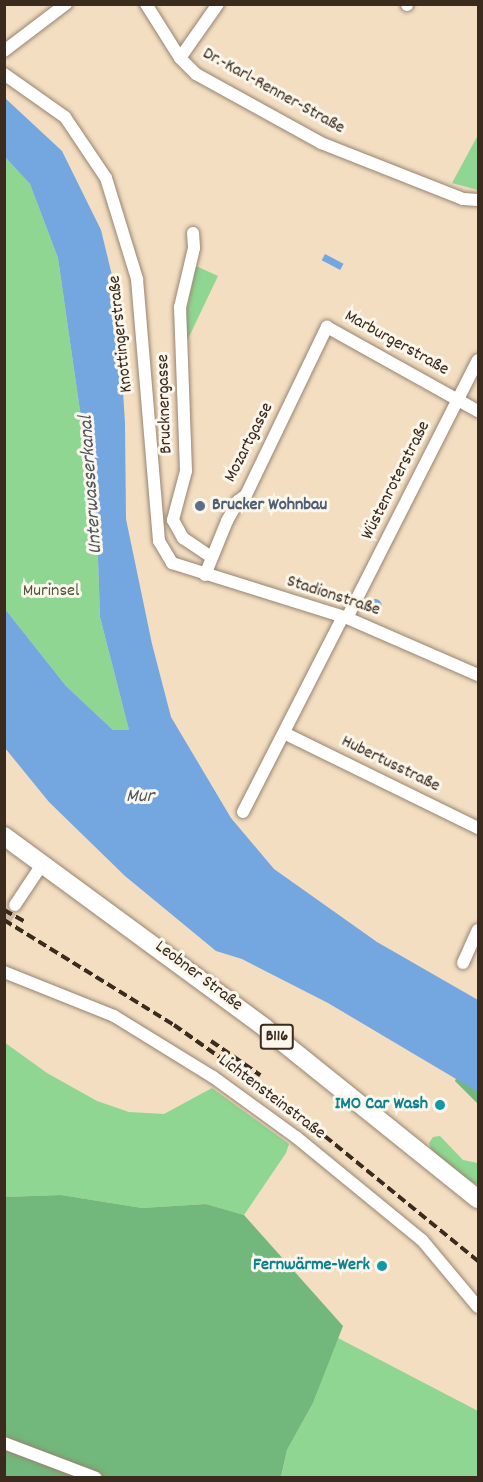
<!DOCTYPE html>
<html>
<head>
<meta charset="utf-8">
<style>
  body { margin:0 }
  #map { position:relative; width:483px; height:1482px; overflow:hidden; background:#f3dec2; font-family:Dekko,sans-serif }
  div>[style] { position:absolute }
  .green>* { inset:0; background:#8ed691 }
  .forest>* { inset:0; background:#72b77b }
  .water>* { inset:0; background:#74a6e0; transform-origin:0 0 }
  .round { border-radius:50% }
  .street-tunnel>* { height:12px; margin-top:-6px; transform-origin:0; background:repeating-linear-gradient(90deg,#cebaa1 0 12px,transparent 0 18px) }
  .roads { filter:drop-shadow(0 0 2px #978470) drop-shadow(0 0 2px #978470) }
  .street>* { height:12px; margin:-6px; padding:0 6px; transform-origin:6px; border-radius:6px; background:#fff }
  .primary>* { height:18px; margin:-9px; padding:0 9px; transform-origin:9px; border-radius:9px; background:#fff }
  .rail>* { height:4px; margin-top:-2px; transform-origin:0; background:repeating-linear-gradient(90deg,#3b2a1e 0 9px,transparent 0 13.5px) }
  .dots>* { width:16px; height:16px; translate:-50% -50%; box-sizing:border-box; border:3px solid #fbf7ec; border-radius:50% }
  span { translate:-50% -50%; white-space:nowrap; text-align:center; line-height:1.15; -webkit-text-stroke:6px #fbf7ec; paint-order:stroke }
  .shield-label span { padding:2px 4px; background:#fbf7ec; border:2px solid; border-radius:4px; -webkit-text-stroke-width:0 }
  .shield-label { font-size:16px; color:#3b2a1e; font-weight:700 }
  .street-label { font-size:18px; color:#3b2a1e }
  .service-label { font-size:18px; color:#4e5e75; font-weight:700 }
  .left { translate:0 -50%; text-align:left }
  .park-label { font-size:18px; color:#50553b }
  .culture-label { font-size:18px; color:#0d838f; font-weight:700 }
  .right { translate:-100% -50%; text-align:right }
  .water-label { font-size:20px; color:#4f5562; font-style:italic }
  .frame { position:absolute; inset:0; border:6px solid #3b2a1e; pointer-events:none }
</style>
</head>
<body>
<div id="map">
  <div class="green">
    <i style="clip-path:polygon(478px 135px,478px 190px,452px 183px)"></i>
    <i style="clip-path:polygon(5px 157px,30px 184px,58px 258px,97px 529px,100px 617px,129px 730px,113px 730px,66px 686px,5px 609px)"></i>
    <i style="clip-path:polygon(196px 266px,218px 276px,187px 341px,186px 315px)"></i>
    <i style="clip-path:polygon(4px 1042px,47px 1073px,97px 1101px,129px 1112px,164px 1114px,212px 1088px,289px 1144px,286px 1153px,244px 1215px,206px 1204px,142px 1208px,61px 1195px,5px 1197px)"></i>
    <i style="clip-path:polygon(440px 1136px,463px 1160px,478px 1163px,478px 1185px,459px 1175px,431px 1149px,429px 1143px,433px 1137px)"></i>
    <i style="clip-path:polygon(338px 1338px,478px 1411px,478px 1477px,281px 1478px,287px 1450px,313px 1403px)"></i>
  </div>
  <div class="forest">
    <i style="clip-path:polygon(457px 1076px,478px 1092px,478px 1104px,455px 1081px)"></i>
    <i style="clip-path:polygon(61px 1195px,142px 1208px,206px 1204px,244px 1215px,343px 1326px,313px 1403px,287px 1450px,281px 1477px,5px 1477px,4px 1197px)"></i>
  </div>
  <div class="water">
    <i style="clip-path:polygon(5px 98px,62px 151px,101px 230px,117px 296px,125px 423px,126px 519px,152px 644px,171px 717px,231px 818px,274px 869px,377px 942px,478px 1000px,478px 1092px,328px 1003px,242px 959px,216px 951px,125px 876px,49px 802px,5px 748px,5px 609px,66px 686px,113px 730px,129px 730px,100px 617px,97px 529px,58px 258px,30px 184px,5px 157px)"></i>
    <i style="left:325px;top:254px;width:21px;height:7px;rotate:28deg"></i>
    <i class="round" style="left:368px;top:599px;width:14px;height:14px"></i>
  </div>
  <div class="street-tunnel">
    <i style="left:4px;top:921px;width:19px;rotate:-55deg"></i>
  </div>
  <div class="roads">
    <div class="street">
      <i style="left:146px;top:4px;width:64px;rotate:57.8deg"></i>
      <i style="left:180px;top:58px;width:23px;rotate:45deg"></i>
      <i style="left:196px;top:74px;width:143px;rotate:28.9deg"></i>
      <i style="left:321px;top:143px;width:153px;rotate:21.5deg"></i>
      <i style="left:463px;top:199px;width:15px;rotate:4deg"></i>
      <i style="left:407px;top:5px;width:1px;rotate:-90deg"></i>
      <i style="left:4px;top:51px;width:78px;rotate:-37.2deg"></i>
      <i style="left:180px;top:58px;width:66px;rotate:-54.9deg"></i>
      <i style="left:4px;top:74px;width:75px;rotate:35.2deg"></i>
      <i style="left:65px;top:117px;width:73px;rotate:56.1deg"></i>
      <i style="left:106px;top:178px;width:106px;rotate:72.9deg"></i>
      <i style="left:137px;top:279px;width:263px;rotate:85.2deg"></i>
      <i style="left:159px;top:541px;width:26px;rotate:59deg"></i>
      <i style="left:193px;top:233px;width:15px;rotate:86deg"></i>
      <i style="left:194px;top:248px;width:61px;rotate:103.3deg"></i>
      <i style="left:180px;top:307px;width:164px;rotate:87.9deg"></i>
      <i style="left:186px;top:471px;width:51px;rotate:104.9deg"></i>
      <i style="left:173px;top:520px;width:21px;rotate:61deg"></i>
      <i style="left:183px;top:538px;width:32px;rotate:34deg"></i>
      <i style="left:172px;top:563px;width:183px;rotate:17.4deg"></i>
      <i style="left:347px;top:618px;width:143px;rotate:23.5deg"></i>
      <i style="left:205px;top:575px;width:58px;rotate:-67.8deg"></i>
      <i style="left:227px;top:521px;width:23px;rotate:-61deg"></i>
      <i style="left:238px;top:501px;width:10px;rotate:-37deg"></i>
      <i style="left:246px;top:495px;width:187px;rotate:-64.3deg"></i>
      <i style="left:327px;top:327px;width:173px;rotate:29.1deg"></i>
      <i style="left:347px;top:618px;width:289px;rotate:-63.1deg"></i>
      <i style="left:286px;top:734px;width:214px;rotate:26.1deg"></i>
      <i style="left:243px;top:812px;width:219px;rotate:-62.9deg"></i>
      <i style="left:15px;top:905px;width:50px;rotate:-56.3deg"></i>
      <i style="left:463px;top:963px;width:36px;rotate:-66deg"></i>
      <i style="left:4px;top:972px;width:118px;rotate:21.8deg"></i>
      <i style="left:114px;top:1016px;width:116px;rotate:31.6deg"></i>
      <i style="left:213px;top:1077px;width:102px;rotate:35.9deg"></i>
      <i style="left:296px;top:1137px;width:163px;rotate:39.3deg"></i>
      <i style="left:422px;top:1240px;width:87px;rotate:50.1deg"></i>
      <i style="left:4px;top:1443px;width:98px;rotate:20.8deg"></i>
    </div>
    <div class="primary">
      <i style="left:4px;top:836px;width:324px;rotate:36.3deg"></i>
      <i style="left:265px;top:1028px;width:273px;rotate:38.8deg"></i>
    </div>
  </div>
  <div class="rail">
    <i style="left:4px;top:910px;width:23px;rotate:29deg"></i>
    <i style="left:4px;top:920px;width:200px;rotate:31.7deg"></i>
    <i style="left:174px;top:1025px;width:133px;rotate:35.2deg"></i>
    <i style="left:283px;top:1102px;width:252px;rotate:39.2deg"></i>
    <i style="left:211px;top:1041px;width:60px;rotate:34.8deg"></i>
  </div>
  <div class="dots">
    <i style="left:200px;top:506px;background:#5c6f8a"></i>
    <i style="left:440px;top:1105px;background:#0f9aa8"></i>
    <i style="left:382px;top:1266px;background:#0f9aa8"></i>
  </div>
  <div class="shield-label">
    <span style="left:277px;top:1037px">B116</span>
  </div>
  <div class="street-label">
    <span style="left:273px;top:92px;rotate:29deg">Dr.-Karl-Renner-Straße</span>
    <span style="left:122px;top:334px;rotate:-96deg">Knottingerstraße</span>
    <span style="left:396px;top:344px;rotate:29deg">Marburgerstraße</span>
    <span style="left:166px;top:404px;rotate:-92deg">Brucknergasse</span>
    <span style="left:250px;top:443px;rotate:-63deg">Mozartgasse</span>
    <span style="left:397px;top:481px;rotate:-63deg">Wüstenroterstraße</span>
    <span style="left:333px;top:597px;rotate:18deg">Stadionstraße</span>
    <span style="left:390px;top:765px;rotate:26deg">Hubertusstraße</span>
    <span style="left:198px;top:977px;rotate:37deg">Leobner Straße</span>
    <span style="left:271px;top:1098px;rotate:37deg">Lichtensteinstraße</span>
  </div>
  <div class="service-label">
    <span class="left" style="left:212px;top:506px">Brucker Wohnbau</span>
  </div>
  <div class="park-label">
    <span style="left:51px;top:592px">Murinsel</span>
  </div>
  <div class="culture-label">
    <span class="right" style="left:428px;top:1105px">IMO Car Wash</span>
    <span class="right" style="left:370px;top:1266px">Fernwärme-Werk</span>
  </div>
  <div class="water-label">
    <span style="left:92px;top:485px;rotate:-94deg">Unterwasserkanal</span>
    <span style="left:140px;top:797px">Mur</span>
  </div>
  <div class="frame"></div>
</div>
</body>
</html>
